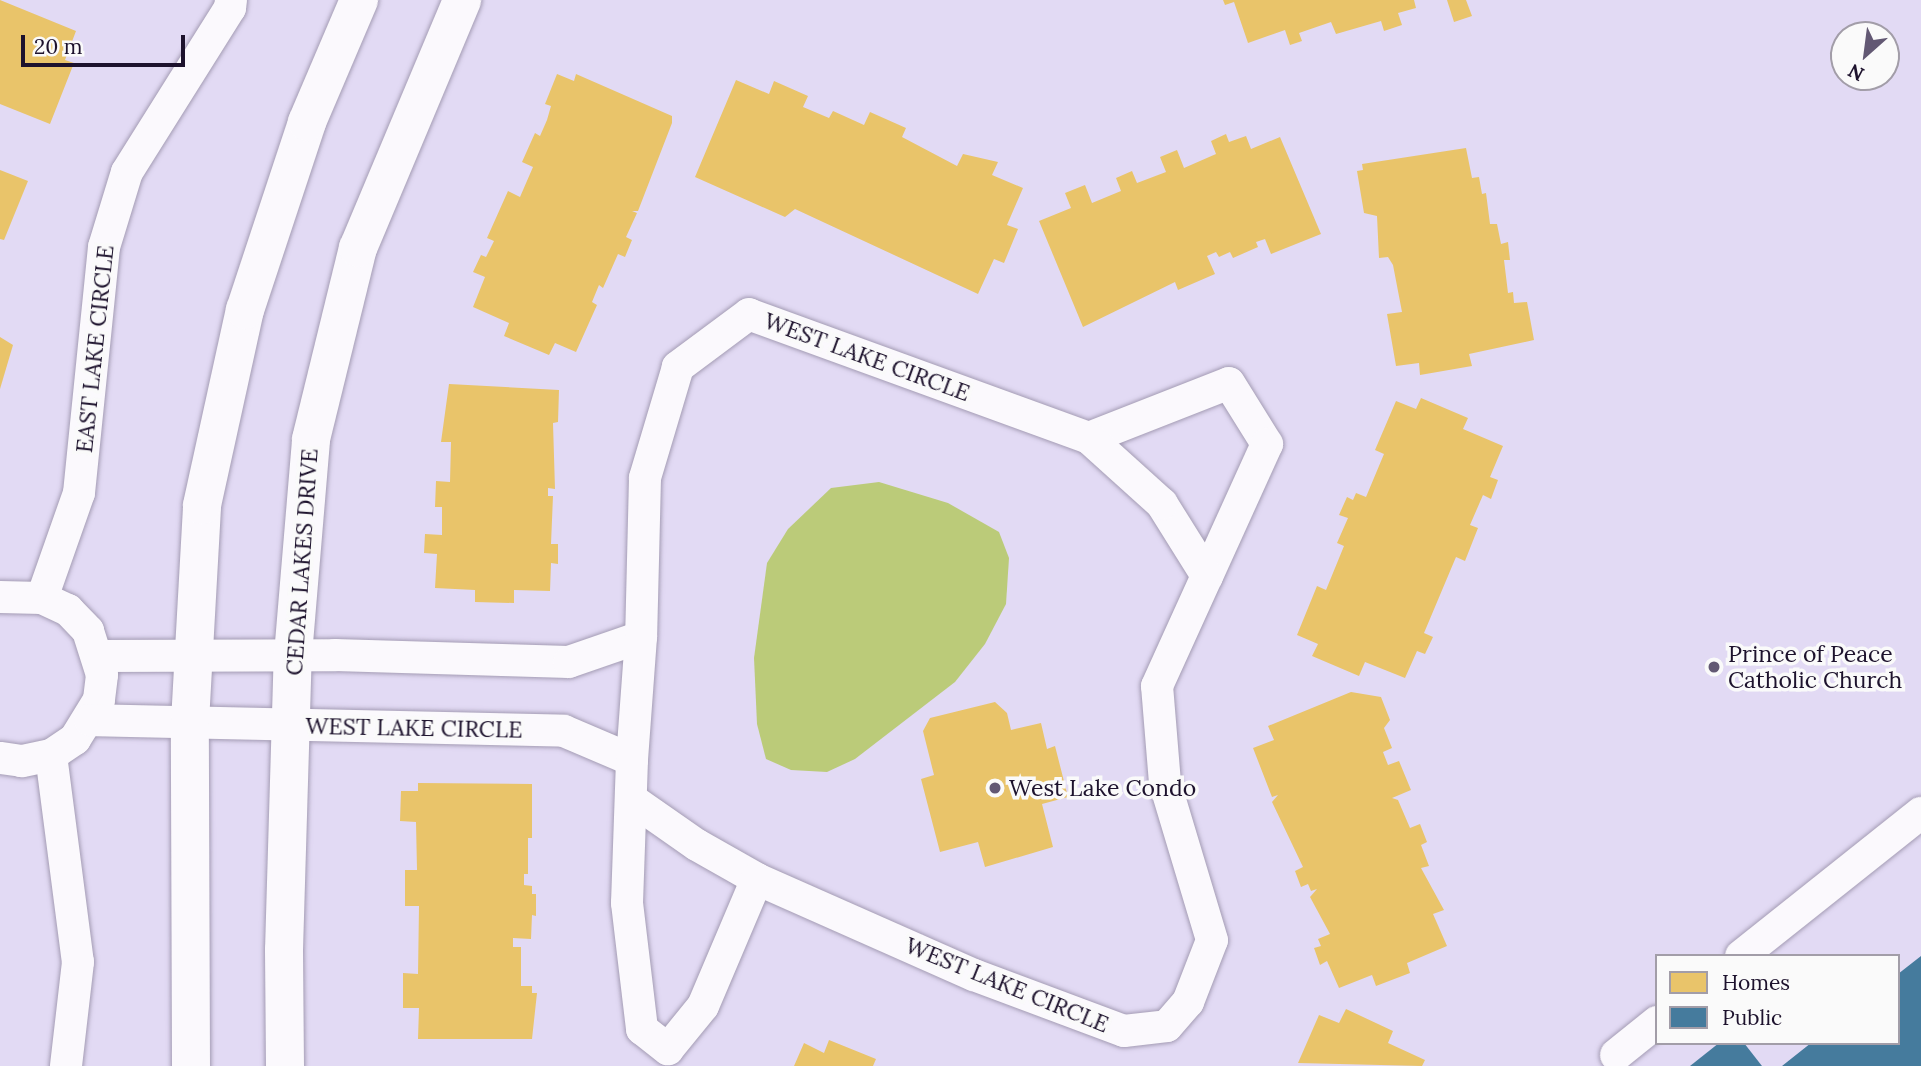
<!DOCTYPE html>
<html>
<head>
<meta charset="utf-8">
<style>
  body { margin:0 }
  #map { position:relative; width:1921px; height:1066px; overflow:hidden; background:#e2daf4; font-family:Lora,serif }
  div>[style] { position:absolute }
  .water>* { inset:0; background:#bbcb79 }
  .homes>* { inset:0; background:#e9c46a }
  .public>* { inset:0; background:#457b9d }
  .roads { filter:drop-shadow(0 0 2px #a49cb4) drop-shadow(0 0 2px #a49cb4) }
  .lane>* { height:32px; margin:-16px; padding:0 16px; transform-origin:16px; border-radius:16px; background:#fbf9fd }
  .street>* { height:38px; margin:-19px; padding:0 19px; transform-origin:19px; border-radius:19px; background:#fbf9fd }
  .dots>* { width:19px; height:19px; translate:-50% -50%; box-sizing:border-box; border:4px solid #fafafa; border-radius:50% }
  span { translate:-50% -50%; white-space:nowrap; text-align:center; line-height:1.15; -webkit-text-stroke:7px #fafafa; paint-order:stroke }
  .street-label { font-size:23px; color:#1d122d }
  .poi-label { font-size:23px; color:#1d122d }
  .left { translate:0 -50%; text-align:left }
  .legend { position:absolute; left:1655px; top:954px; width:245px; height:91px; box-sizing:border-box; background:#fafafa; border:2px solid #a29da8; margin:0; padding:9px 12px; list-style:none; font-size:21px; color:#1d122d }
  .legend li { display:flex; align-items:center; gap:14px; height:35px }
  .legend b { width:35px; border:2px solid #a29da8 }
  .north { position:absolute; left:1830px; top:21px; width:70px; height:70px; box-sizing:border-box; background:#fafafa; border:2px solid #a29da8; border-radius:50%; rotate:208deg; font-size:19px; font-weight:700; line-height:28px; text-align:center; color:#1d122d }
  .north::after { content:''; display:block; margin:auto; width:24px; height:32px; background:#625873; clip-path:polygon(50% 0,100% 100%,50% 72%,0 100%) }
  .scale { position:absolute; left:21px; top:35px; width:164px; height:32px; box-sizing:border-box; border:4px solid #1d122d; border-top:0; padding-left:9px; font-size:21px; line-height:24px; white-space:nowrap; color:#1d122d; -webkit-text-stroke:5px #fafafa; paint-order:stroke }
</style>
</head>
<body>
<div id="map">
  <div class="water">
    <i style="clip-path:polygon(879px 482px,948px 503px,999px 532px,1009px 558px,1006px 604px,985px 644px,955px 682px,855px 759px,827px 772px,791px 770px,766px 759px,757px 724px,754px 658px,767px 563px,788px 529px,831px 488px)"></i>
  </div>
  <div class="homes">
    <i style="clip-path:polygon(0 0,76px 31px,65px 60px,74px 63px,50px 124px,0 104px)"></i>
    <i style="clip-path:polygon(1223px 0,1414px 0,1416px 8px,1398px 13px,1402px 25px,1384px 31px,1381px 21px,1336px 34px,1331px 22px,1299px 33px,1302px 41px,1290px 45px,1285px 30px,1248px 43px,1234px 2px,1225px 5px)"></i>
    <i style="clip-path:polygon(1447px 0,1466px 0,1472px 16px,1454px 22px)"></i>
    <i style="clip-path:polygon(557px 74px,574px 81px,576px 74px,672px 116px,672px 123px,638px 211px,632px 211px,637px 213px,626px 237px,632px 240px,625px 257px,618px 254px,603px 288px,599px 285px,592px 302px,597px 305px,576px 352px,555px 343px,549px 355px,504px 336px,509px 323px,473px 307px,485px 277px,473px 272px,481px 255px,486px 257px,494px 241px,487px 238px,508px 191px,520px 197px,533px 167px,522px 162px,535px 133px,540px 136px,547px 120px,551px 106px,545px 104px)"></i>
    <i style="clip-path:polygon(736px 80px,769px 94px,774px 81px,808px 96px,803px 107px,829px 118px,833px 111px,864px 125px,870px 112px,906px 128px,902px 137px,957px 166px,963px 154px,998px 162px,992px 175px,1023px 188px,1007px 225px,1018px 229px,1004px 263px,994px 259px,978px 294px,795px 209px,785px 217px,695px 177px)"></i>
    <i style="clip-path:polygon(1226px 134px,1229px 142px,1246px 136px,1251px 149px,1280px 137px,1321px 234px,1271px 254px,1265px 239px,1256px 242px,1258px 247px,1233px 258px,1230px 252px,1219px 257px,1216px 252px,1207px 256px,1215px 274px,1178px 290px,1175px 282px,1083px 327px,1039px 221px,1071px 208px,1065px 193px,1085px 185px,1092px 203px,1121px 191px,1116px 178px,1132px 171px,1137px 183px,1166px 172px,1160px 157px,1177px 150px,1184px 168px,1216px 154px,1211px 141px)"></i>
    <i style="clip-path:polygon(1466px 148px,1472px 178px,1479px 177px,1482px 194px,1486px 193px,1490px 224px,1497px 224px,1501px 244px,1508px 242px,1510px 260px,1504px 260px,1508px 293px,1513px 292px,1514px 303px,1527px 302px,1534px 340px,1469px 354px,1472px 366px,1420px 375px,1419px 363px,1396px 366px,1387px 314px,1402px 312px,1393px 265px,1388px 257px,1379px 258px,1377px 216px,1364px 213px,1357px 171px,1363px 170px,1362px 164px)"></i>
    <i style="clip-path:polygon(0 170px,28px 181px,4px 240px,0 239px)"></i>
    <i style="clip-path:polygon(0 337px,13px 345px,0 389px)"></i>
    <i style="clip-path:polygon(449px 384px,559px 390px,558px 422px,553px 423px,555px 489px,548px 488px,548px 496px,553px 496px,551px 544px,558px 544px,558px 564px,551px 563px,550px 591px,514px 590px,514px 603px,475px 602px,475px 590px,435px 588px,437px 554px,424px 553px,425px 534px,442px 535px,442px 507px,435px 507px,436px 481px,450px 482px,451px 442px,441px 442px)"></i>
    <i style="clip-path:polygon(1421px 398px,1468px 418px,1463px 429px,1503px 446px,1490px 477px,1498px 480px,1491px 499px,1483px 495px,1470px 525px,1478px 528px,1465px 561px,1456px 557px,1424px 633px,1433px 637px,1425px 654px,1417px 651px,1405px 678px,1365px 662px,1359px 676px,1312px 656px,1318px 644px,1297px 635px,1317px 586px,1326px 590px,1344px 546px,1337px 543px,1348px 518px,1339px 515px,1347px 497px,1353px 500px,1356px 493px,1366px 497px,1384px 454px,1375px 450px,1396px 401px,1416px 409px)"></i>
    <i style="clip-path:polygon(1351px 692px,1381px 697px,1390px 720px,1384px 728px,1392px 748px,1383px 752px,1388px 765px,1399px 761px,1411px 790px,1392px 798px,1398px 800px,1410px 828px,1420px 824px,1427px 842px,1421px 845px,1429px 866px,1421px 868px,1444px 910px,1433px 914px,1447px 946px,1407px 963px,1410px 973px,1376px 986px,1372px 975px,1339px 988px,1327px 961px,1320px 965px,1314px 948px,1321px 946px,1318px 939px,1330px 934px,1310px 897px,1317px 889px,1311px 891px,1308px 884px,1301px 887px,1295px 871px,1303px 867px,1272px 802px,1278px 795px,1272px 797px,1253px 748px,1274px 740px,1268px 726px)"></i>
    <i style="clip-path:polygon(995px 702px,1007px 713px,1011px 730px,1041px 723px,1047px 749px,1055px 746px,1068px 797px,1042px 804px,1053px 847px,985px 867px,978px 842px,940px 852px,921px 779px,934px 775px,923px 731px,930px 718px)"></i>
    <i style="clip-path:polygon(418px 783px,532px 784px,532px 838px,528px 838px,528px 874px,524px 874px,524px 885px,532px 886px,532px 894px,536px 894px,536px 916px,532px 915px,531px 939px,513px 938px,513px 947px,521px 947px,521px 986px,532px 986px,532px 993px,537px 993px,532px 1039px,418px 1039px,419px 1008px,403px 1008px,403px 973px,418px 974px,419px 906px,405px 906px,405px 870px,417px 870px,416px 822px,400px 821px,401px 791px,418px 791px)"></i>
    <i style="clip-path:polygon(1346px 1009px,1393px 1031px,1388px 1043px,1425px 1060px,1422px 1066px,1298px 1063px,1319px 1015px,1339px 1023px)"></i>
    <i style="clip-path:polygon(829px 1040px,876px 1059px,873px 1066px,794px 1066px,804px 1043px,824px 1053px)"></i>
  </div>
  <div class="public">
    <i style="clip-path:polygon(1921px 956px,1921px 1066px,1782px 1066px,1811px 1043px,1898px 1043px,1898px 974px)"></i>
    <i style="clip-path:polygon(1719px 1043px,1744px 1043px,1762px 1066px,1690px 1066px)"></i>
  </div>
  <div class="roads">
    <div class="lane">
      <i style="left:1089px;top:438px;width:150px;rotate:-21.4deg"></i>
      <i style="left:1229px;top:383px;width:72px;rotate:58.1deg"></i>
      <i style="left:1267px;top:444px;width:145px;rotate:114.4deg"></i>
      <i style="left:0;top:597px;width:42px;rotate:1.4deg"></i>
      <i style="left:42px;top:598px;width:29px;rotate:25deg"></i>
      <i style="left:68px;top:610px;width:29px;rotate:46deg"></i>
      <i style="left:88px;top:631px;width:46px;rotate:72.3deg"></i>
      <i style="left:102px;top:675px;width:25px;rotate:97deg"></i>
      <i style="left:99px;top:700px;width:46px;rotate:121.6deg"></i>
      <i style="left:75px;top:739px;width:29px;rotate:146deg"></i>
      <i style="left:51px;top:755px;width:30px;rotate:168deg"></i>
      <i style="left:22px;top:761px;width:22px;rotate:-172deg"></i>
      <i style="left:42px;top:598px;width:111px;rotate:-70.6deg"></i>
      <i style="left:79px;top:493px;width:247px;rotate:-84.2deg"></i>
      <i style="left:104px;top:247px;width:78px;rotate:-73deg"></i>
      <i style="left:127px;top:172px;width:194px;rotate:-57.9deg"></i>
      <i style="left:230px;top:8px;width:8px;rotate:-83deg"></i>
      <i style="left:98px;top:656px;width:237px;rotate:-0.2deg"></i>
      <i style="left:335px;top:655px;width:234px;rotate:1.7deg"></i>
      <i style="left:569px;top:662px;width:76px;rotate:-19.1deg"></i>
      <i style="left:90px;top:720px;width:474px;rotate:1.3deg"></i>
      <i style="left:564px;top:731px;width:74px;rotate:23.1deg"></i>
      <i style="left:51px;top:755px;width:209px;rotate:82.6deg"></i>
      <i style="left:78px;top:962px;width:105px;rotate:96.6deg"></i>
      <i style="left:631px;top:799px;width:80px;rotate:34.9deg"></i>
      <i style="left:697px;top:845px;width:69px;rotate:29.5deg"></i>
      <i style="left:757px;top:879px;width:237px;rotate:23.9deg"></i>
      <i style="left:974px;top:975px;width:160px;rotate:20.5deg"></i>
      <i style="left:1124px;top:1031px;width:43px;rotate:-6.6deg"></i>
      <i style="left:1167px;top:1026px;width:32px;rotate:-49deg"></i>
      <i style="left:1188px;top:1002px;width:66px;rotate:-68.8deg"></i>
      <i style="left:1212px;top:940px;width:164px;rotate:-106.7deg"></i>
      <i style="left:1165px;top:783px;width:97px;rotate:-94.7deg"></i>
      <i style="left:1157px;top:686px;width:121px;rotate:-65.6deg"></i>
      <i style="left:1207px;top:576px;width:85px;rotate:-122deg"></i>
      <i style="left:1162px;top:504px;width:98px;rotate:-137.9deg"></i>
      <i style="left:1089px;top:438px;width:362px;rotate:-160deg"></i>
      <i style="left:749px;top:314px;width:89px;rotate:143.3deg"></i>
      <i style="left:678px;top:367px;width:116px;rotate:106.6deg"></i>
      <i style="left:645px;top:478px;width:159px;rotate:91.4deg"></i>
      <i style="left:641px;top:637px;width:123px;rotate:94.2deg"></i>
      <i style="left:632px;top:760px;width:143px;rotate:92deg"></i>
      <i style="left:627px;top:903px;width:127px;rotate:83.2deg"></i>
      <i style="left:642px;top:1029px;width:33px;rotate:38deg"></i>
      <i style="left:668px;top:1049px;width:55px;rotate:-50.9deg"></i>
      <i style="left:703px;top:1006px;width:138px;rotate:-67deg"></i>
      <i style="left:1741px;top:956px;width:230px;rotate:-38.5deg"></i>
      <i style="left:1616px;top:1055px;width:53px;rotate:-38.8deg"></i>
    </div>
    <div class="street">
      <i style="left:191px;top:1066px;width:344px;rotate:-90.2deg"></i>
      <i style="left:190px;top:722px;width:217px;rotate:-86.8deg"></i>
      <i style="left:202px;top:505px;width:200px;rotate:-77.6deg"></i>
      <i style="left:245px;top:310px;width:198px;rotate:-71.7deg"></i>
      <i style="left:307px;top:122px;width:133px;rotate:-66.9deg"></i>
      <i style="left:285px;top:1066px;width:116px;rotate:-90.5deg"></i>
      <i style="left:284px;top:950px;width:295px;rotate:-88.3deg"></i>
      <i style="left:293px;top:655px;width:217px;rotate:-85.2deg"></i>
      <i style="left:311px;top:439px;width:197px;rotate:-76.2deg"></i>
      <i style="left:358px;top:248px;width:269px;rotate:-67.2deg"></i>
    </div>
  </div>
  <div class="dots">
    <i style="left:1714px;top:667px;background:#625873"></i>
    <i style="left:995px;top:788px;background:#625873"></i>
  </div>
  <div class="street-label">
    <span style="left:95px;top:349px;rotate:-84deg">EAST LAKE CIRCLE</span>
    <span style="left:867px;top:357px;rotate:20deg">WEST LAKE CIRCLE</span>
    <span style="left:302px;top:562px;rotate:-86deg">CEDAR LAKES DRIVE</span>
    <span style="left:414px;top:728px;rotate:1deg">WEST LAKE CIRCLE</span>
    <span style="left:1007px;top:985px;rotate:22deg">WEST LAKE CIRCLE</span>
  </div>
  <div class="poi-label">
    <span class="left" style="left:1728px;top:667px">Prince of Peace<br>Catholic Church</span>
    <span class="left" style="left:1009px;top:788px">West Lake Condo</span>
  </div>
  <ul class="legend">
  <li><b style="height:19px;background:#e9c46a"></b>Homes</li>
  <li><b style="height:19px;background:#457b9d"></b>Public</li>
  </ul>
  <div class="north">N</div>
  <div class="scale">20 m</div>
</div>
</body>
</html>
